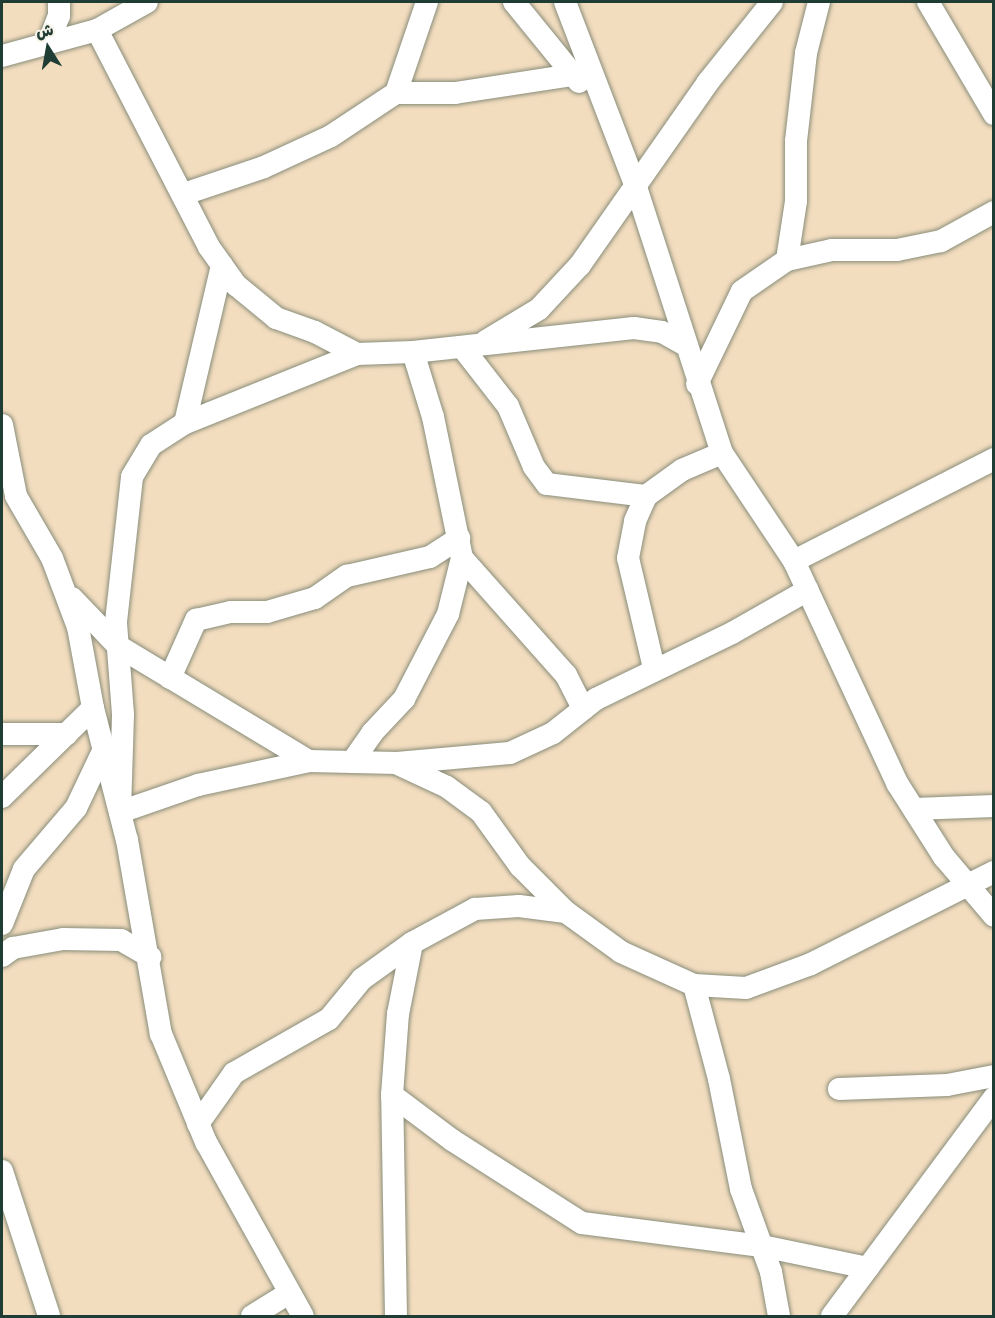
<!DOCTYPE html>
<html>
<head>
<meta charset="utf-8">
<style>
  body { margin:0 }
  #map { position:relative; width:995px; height:1318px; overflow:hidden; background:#f3ddbf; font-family:Mali,"Playpen Sans Arabic",sans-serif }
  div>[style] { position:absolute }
  .roads { filter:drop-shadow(0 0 2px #898d7a) drop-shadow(0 0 2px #898d7a) }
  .minor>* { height:22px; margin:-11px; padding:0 11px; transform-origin:11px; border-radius:11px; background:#fff }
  span { translate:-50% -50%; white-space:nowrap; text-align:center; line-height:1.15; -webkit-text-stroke:6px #f7f3e8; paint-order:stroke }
  .frame { position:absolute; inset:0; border:3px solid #1f3d34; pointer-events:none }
  .north { position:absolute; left:18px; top:18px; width:60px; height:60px; -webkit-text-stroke:4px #f7f3e8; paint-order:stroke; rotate:349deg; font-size:16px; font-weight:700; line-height:24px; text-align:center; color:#1f3d34 }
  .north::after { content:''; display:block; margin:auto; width:21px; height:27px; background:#1f3d34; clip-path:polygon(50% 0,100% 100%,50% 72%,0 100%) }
</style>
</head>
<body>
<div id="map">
  <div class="roads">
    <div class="minor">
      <i style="left:514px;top:2px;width:103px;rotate:50.9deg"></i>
      <i style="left:565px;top:2px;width:198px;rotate:69deg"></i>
      <i style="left:636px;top:187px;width:280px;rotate:72.1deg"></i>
      <i style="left:722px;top:453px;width:130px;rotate:56.3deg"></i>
      <i style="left:794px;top:561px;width:245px;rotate:65.1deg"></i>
      <i style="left:897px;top:783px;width:88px;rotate:57.6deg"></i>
      <i style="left:944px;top:857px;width:77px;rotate:49.7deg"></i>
      <i style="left:928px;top:2px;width:130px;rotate:59.5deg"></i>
      <i style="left:97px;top:30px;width:244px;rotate:62.7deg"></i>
      <i style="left:209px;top:247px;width:47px;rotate:54.6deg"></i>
      <i style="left:236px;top:285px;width:52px;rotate:39.5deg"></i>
      <i style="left:276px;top:318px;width:41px;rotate:19.7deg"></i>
      <i style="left:315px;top:332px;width:47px;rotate:27.6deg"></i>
      <i style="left:357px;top:354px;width:56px;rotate:-2deg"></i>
      <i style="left:413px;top:352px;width:222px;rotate:-6.2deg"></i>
      <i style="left:634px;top:328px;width:28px;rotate:8deg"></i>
      <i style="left:662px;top:332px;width:25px;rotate:29deg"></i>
      <i style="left:48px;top:44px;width:30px;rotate:-69deg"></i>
      <i style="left:59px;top:16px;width:14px;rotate:-90deg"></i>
      <i style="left:2px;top:56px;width:98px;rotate:-15.3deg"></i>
      <i style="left:97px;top:30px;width:57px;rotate:-29.2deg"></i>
      <i style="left:396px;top:93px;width:59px"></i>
      <i style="left:455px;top:93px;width:118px;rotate:-8.7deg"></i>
      <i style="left:184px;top:194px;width:84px;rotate:-18.6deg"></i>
      <i style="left:264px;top:167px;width:74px;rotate:-24.8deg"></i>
      <i style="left:331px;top:136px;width:78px;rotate:-33.5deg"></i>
      <i style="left:396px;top:93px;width:96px;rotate:-71.2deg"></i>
      <i style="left:787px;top:260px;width:60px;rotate:-81.3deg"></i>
      <i style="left:796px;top:201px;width:60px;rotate:-90deg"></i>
      <i style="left:796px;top:141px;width:89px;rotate:-83.5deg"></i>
      <i style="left:806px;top:53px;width:53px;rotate:-75.7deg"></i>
      <i style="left:486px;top:341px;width:62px;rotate:-31.1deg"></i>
      <i style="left:539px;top:309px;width:60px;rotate:-47deg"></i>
      <i style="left:580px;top:265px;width:223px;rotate:-55deg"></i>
      <i style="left:708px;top:82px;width:102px;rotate:-51.3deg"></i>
      <i style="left:462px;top:347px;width:75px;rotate:52.1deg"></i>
      <i style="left:508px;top:406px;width:66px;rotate:66.9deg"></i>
      <i style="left:534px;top:467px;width:21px;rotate:53deg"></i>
      <i style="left:547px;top:484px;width:100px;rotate:6.9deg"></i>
      <i style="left:357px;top:354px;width:185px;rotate:158.1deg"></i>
      <i style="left:185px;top:423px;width:40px;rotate:147.1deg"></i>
      <i style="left:151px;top:445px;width:37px;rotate:121deg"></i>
      <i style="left:132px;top:477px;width:147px;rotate:96.3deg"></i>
      <i style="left:116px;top:623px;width:92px;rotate:85.6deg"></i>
      <i style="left:123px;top:715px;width:97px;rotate:91.8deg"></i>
      <i style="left:120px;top:812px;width:83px;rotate:-19.1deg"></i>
      <i style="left:198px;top:785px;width:114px;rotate:-12.2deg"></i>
      <i style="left:309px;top:761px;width:88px;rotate:1.3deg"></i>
      <i style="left:397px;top:763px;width:113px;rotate:-5.1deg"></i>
      <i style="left:510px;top:753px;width:47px;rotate:-24.9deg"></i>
      <i style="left:553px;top:733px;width:55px;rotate:-38.3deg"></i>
      <i style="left:596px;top:699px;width:151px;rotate:-25.9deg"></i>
      <i style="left:732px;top:633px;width:87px;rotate:-29.5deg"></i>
      <i style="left:697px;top:384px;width:103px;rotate:-64.2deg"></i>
      <i style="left:742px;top:291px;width:55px;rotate:-34.6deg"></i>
      <i style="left:787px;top:260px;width:46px;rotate:-12.5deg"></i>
      <i style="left:832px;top:250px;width:65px"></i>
      <i style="left:897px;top:250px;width:45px;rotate:-11.6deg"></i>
      <i style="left:941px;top:241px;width:60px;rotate:-28.7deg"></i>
      <i style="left:185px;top:423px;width:162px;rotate:-76.8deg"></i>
      <i style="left:2px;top:425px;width:72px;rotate:78.8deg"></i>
      <i style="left:16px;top:496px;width:72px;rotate:59.9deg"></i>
      <i style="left:52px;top:558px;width:74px;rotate:69.4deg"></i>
      <i style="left:78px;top:627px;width:82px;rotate:79.5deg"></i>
      <i style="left:93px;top:708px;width:136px;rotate:75.6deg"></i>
      <i style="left:127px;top:840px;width:197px;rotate:80.1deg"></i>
      <i style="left:161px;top:1034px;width:117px;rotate:67.4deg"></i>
      <i style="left:206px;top:1142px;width:199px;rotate:60.9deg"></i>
      <i style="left:462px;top:558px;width:157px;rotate:48.4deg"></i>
      <i style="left:566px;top:675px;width:38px;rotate:63deg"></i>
      <i style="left:794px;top:561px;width:225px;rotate:-27deg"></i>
      <i style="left:72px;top:598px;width:66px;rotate:46.2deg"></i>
      <i style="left:118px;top:646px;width:223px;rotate:31.1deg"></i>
      <i style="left:654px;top:668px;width:113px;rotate:-103.3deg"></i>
      <i style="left:628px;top:558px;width:38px;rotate:-79deg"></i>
      <i style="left:635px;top:521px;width:27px;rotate:-66deg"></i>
      <i style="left:646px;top:496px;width:44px;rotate:-35.8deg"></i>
      <i style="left:682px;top:470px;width:43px;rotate:-23deg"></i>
      <i style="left:170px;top:678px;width:64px;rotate:-65.9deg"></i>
      <i style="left:196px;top:620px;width:36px;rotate:-13deg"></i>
      <i style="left:231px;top:612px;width:36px"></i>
      <i style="left:267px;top:612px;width:50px;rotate:-16.3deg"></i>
      <i style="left:315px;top:598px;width:39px;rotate:-35deg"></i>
      <i style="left:347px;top:576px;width:85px;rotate:-12.9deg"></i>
      <i style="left:430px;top:557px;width:35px;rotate:-33deg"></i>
      <i style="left:2px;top:734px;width:65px"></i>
      <i style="left:352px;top:762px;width:35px;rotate:-55deg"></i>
      <i style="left:372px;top:733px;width:47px;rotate:-46.7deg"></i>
      <i style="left:404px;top:699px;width:96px;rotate:-62.6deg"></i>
      <i style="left:448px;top:614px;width:58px;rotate:-76deg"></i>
      <i style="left:462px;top:558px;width:144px;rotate:-101.6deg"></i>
      <i style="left:433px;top:417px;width:68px;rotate:-107.1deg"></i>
      <i style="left:398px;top:764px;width:54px;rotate:25.1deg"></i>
      <i style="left:447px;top:787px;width:42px;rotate:36.3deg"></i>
      <i style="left:481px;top:812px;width:67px;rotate:54.2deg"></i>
      <i style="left:520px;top:866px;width:65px;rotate:45deg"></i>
      <i style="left:566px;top:912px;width:68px;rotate:36deg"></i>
      <i style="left:621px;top:952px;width:80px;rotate:24.3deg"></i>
      <i style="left:694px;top:985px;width:52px;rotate:3.3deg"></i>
      <i style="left:746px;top:988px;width:69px;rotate:-20.3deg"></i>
      <i style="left:811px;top:964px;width:205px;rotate:-26.7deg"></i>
      <i style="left:2px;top:797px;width:127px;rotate:-44.4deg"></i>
      <i style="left:914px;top:809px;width:80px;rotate:-2.1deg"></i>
      <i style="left:2px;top:924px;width:59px;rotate:-68.2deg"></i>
      <i style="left:24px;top:869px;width:80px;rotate:-49.6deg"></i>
      <i style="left:76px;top:808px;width:65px;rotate:-64.6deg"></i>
      <i style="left:2px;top:956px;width:14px;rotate:-36deg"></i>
      <i style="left:13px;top:948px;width:51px;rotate:-10.2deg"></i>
      <i style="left:63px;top:939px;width:58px;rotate:1deg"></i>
      <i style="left:121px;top:940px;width:34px;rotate:30deg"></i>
      <i style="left:694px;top:985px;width:97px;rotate:75.1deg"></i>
      <i style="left:719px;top:1079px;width:112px;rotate:78.7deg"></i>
      <i style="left:741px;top:1189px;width:88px;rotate:70.1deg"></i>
      <i style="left:771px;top:1272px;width:45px;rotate:79.7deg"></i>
      <i style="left:839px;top:1089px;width:108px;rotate:-2.1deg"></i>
      <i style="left:947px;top:1085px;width:48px;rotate:-10.8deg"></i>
      <i style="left:392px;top:1095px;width:75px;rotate:36.9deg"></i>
      <i style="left:452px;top:1140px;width:154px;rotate:32.6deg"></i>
      <i style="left:582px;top:1223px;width:181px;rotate:7.3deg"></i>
      <i style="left:762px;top:1246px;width:108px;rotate:11.7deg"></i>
      <i style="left:198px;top:1124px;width:62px;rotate:-54.8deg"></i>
      <i style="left:234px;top:1073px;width:109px;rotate:-29.6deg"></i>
      <i style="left:329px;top:1019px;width:52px;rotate:-50.5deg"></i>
      <i style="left:362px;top:979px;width:62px;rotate:-35.8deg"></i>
      <i style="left:412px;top:943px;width:72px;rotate:-28.4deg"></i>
      <i style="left:475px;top:909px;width:44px;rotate:-3.9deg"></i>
      <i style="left:519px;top:906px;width:47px;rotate:7.3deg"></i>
      <i style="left:2px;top:1171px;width:152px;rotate:72deg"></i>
      <i style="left:252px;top:1316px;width:44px;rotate:-31.9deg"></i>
      <i style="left:396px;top:1316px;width:221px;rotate:-91deg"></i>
      <i style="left:392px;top:1095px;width:81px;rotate:-85.8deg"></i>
      <i style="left:398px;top:1014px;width:72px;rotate:-78.8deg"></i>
      <i style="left:832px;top:1316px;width:272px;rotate:-53.4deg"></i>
    </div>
  </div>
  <div class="frame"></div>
  <div class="north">ش</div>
</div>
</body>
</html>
